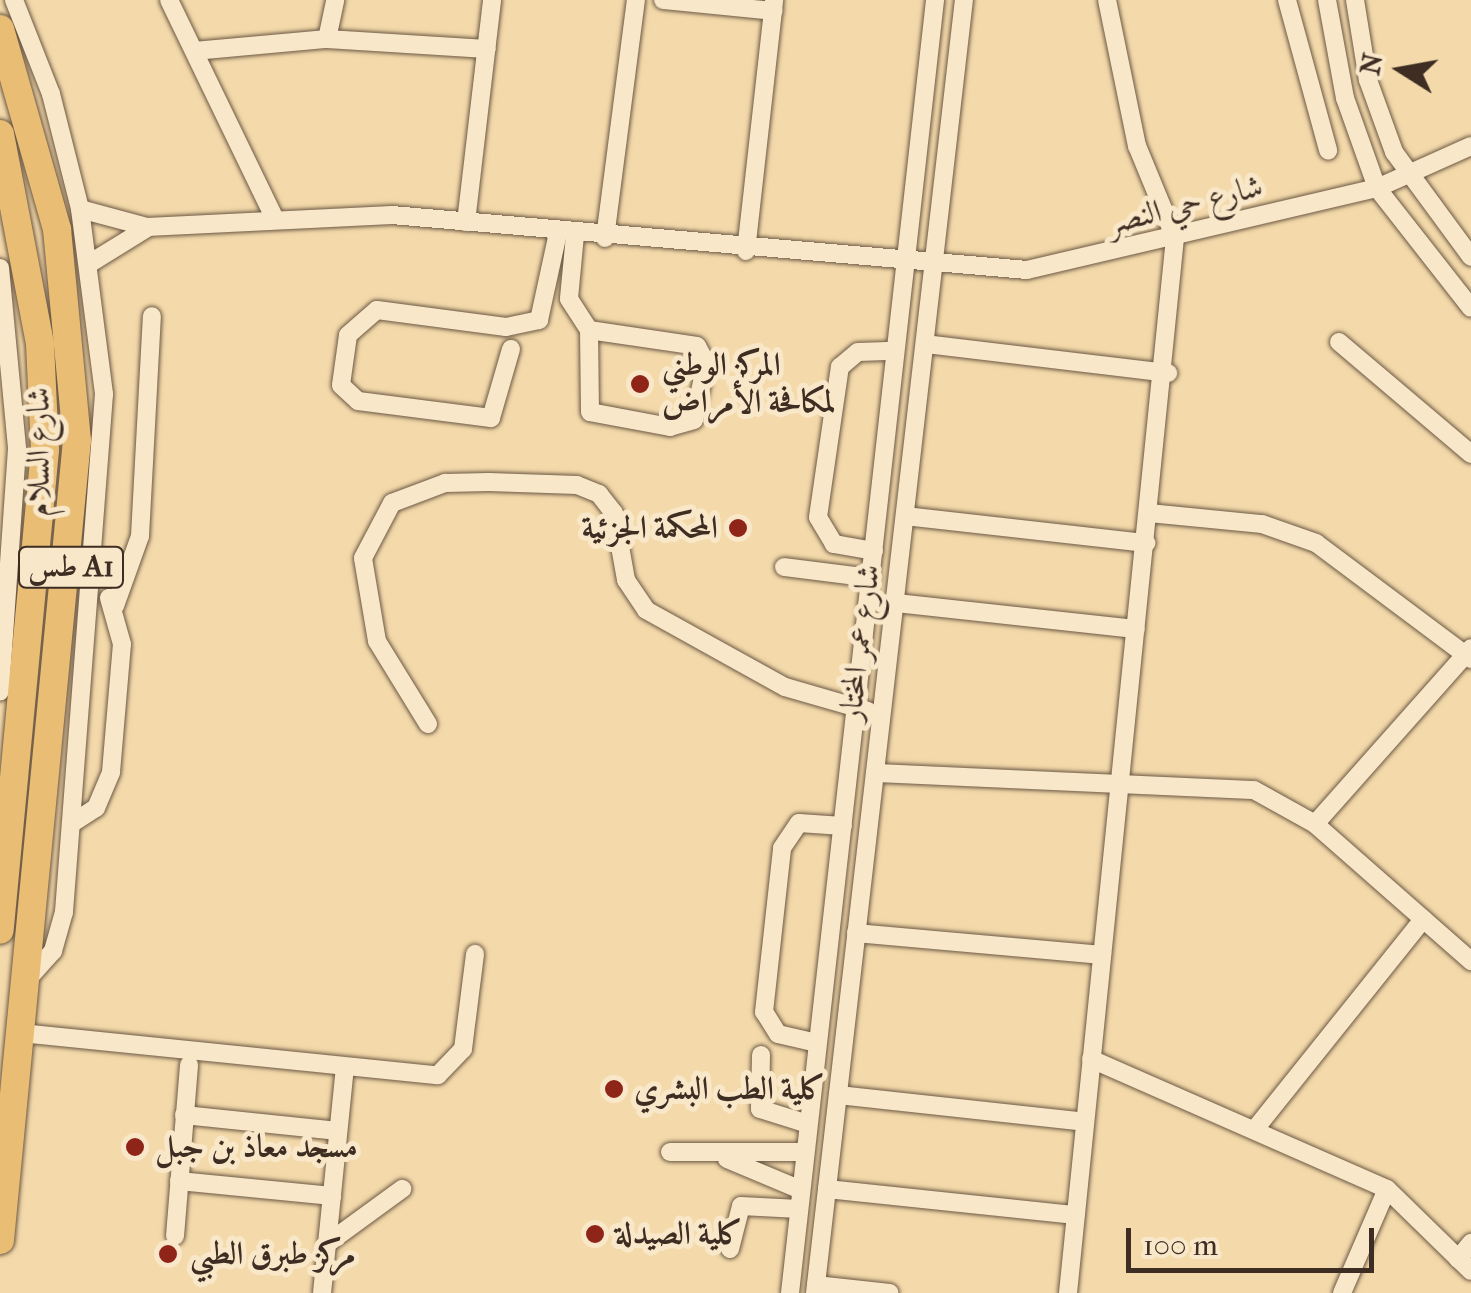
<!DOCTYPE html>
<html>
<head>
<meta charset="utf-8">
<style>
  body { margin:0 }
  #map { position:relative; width:1471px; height:1293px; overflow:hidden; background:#f4daaa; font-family:"IM FELL French Canon",Amiri,serif }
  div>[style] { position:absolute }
  .roads { filter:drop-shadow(0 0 2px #6c5845) drop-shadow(0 0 2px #6c5845) }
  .minor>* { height:18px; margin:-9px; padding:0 9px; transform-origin:9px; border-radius:9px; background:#f8e7c8 }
  .highway>* { height:28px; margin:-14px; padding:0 14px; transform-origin:14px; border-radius:14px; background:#eabd75 }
  .dots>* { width:28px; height:28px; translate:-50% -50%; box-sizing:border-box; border:5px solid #f8e7c8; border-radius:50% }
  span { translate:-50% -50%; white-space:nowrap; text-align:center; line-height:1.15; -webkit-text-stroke:10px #f8e7c8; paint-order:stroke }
  .shield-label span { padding:2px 8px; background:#f8e7c8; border:2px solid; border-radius:8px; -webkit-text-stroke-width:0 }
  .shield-label { font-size:30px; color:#3e2d23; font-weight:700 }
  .street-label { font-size:32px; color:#3e2d23 }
  .poi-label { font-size:32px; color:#3e2d23; font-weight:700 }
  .left { translate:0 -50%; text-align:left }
  .right { translate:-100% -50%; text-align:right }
  .north { position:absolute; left:1351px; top:20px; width:100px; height:100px; -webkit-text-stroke:8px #f8e7c8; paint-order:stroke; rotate:281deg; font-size:28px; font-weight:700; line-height:40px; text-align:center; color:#3e2d23 }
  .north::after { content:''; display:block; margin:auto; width:35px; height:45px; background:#3e2d23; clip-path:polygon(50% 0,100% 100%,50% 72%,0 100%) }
  .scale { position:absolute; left:1126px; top:1228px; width:248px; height:45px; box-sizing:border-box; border:5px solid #3e2d23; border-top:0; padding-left:12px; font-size:30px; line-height:35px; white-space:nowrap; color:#3e2d23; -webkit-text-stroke:8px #f8e7c8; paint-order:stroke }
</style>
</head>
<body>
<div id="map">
  <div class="roads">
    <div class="minor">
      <i style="left:14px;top:0;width:101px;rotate:68.5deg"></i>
      <i style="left:51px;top:94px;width:119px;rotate:75.8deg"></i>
      <i style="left:80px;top:209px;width:187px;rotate:82.6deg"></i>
      <i style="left:104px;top:394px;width:520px;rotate:94.42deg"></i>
      <i style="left:64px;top:912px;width:41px;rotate:105.8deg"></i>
      <i style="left:53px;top:951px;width:40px;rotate:132deg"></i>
      <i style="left:169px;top:0;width:239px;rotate:64.2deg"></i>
      <i style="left:663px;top:0;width:111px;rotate:5.7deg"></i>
      <i style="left:1287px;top:0;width:156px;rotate:74.7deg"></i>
      <i style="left:1327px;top:0;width:100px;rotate:79.6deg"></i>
      <i style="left:1345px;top:98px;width:96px;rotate:70.4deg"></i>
      <i style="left:1377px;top:188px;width:152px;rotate:51.9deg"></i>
      <i style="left:1355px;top:0;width:81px;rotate:80.8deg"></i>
      <i style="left:1368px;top:80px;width:77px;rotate:70.1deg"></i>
      <i style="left:1394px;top:152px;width:130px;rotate:53.7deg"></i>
      <i style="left:327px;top:39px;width:40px;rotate:-78deg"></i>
      <i style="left:194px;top:51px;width:134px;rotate:-5.2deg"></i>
      <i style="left:327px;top:39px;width:160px;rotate:3.6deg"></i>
      <i style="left:80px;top:209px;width:69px;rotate:15deg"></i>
      <i style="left:147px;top:227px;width:245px;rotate:-2.8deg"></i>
      <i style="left:392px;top:215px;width:637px;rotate:4.95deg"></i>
      <i style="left:1027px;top:270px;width:359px;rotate:-13.2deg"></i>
      <i style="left:1377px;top:188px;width:103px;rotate:-24.1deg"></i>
      <i style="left:466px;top:222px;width:224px;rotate:-83.3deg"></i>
      <i style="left:575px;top:235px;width:64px;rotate:95.4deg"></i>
      <i style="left:569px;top:299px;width:37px;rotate:57deg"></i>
      <i style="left:605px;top:238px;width:240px;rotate:-82.6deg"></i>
      <i style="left:746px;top:251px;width:253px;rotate:-83.6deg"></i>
      <i style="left:92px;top:262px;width:65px;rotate:-31.7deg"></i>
      <i style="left:0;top:268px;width:182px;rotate:84.6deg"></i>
      <i style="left:17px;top:449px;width:243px;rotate:94deg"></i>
      <i style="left:589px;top:330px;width:109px;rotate:8.4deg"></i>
      <i style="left:697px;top:346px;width:19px;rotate:62deg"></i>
      <i style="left:706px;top:363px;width:58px;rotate:101.9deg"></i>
      <i style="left:694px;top:420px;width:25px;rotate:164deg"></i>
      <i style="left:670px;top:427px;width:81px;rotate:-169.4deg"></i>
      <i style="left:590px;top:412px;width:82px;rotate:-90.7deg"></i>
      <i style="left:1339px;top:342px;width:173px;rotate:40.3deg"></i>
      <i style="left:925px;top:344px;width:245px;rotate:6.8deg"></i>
      <i style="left:511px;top:349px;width:72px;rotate:106.2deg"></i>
      <i style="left:491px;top:418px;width:134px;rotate:-172.7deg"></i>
      <i style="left:358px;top:401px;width:23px;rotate:-137deg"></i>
      <i style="left:341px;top:385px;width:50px;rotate:-82deg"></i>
      <i style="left:348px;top:335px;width:38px;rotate:-41deg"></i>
      <i style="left:377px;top:310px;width:130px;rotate:7.5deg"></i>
      <i style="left:506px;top:327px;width:34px;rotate:-12deg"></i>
      <i style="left:539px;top:320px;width:89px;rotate:-77.7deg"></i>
      <i style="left:1149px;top:513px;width:114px;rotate:5.6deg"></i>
      <i style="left:1262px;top:524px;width:57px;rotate:19.4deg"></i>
      <i style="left:1316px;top:543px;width:194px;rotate:36.8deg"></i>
      <i style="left:905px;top:516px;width:243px;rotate:6.4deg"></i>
      <i style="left:874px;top:551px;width:41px;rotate:-170.1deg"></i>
      <i style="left:834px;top:544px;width:31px;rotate:-121deg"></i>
      <i style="left:818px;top:517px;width:152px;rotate:-81.7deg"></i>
      <i style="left:840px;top:367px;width:23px;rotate:-40deg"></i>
      <i style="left:858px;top:352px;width:36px;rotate:-2deg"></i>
      <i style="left:784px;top:567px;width:88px;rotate:7.2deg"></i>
      <i style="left:896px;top:603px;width:241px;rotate:6.2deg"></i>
      <i style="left:115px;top:606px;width:74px;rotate:-70.3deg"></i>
      <i style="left:140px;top:536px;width:220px;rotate:-86.9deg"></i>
      <i style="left:428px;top:724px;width:97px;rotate:-121.6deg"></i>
      <i style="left:377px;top:641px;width:84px;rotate:-99.6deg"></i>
      <i style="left:363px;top:558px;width:62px;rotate:-62.2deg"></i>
      <i style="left:392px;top:503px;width:57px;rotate:-20.7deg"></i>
      <i style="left:445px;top:483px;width:44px;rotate:-1.3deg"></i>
      <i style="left:489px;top:482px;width:88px;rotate:2deg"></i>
      <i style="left:577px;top:485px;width:24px;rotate:22deg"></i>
      <i style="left:599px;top:494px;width:24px;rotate:52deg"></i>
      <i style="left:614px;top:513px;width:68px;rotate:79.8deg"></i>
      <i style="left:626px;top:580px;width:36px;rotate:56deg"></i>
      <i style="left:646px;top:610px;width:159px;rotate:29deg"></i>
      <i style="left:785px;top:687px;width:86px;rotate:16.1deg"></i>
      <i style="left:875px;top:773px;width:379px;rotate:2.6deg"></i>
      <i style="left:1254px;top:790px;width:70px;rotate:29.1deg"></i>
      <i style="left:1315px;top:824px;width:208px;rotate:41.3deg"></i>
      <i style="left:71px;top:824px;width:30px;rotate:-33deg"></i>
      <i style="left:96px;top:808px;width:39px;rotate:-67deg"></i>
      <i style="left:111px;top:772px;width:128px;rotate:-85.1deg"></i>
      <i style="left:122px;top:644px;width:48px;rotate:-105.8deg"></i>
      <i style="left:1315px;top:824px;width:235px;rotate:-48.4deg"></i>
      <i style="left:856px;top:933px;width:247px;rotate:5.1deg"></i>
      <i style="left:21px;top:1033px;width:419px;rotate:5.8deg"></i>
      <i style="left:438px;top:1075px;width:36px;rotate:-46deg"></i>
      <i style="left:463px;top:1049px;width:96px;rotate:-82.8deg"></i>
      <i style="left:817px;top:1043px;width:40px;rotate:-167deg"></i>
      <i style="left:778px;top:1034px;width:26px;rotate:-122deg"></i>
      <i style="left:764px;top:1012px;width:165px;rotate:-83.7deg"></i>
      <i style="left:782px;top:848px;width:30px;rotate:-56deg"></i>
      <i style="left:799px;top:823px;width:44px;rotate:3.9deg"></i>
      <i style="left:761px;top:1055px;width:54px;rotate:91.1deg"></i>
      <i style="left:760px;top:1109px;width:50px;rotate:17.4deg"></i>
      <i style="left:1091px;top:1059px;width:323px;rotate:23.7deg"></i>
      <i style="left:1387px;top:1189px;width:117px;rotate:44.3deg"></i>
      <i style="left:838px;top:1095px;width:248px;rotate:6.2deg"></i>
      <i style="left:184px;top:1115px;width:155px;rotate:5.9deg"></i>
      <i style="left:1255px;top:1129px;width:269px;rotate:-51.3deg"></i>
      <i style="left:670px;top:1152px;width:135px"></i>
      <i style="left:727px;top:1159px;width:80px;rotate:22.7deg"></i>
      <i style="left:179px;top:1181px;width:154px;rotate:5.6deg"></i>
      <i style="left:827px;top:1189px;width:250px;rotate:6deg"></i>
      <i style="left:175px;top:1236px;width:172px;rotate:-85.3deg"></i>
      <i style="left:328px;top:1243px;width:92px;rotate:-36.1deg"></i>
      <i style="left:730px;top:1249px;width:44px;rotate:-75.7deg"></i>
      <i style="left:741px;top:1206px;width:58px;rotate:3deg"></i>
      <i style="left:1458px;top:1259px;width:21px;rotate:-51deg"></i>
      <i style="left:816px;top:1285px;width:74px;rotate:6.2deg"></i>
      <i style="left:322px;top:1293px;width:226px;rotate:-84.2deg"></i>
      <i style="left:790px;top:1293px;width:1301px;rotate:-83.6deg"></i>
      <i style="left:815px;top:1293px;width:1302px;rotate:-83.43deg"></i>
      <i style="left:1068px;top:1293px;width:1060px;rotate:-84.21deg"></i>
      <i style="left:1175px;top:238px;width:100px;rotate:-112.4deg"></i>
      <i style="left:1137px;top:146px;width:149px;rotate:-101.6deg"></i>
      <i style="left:1342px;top:1293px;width:113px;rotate:-66.6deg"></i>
    </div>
    <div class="highway">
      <i style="left:0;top:29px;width:208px;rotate:74.1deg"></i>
      <i style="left:57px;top:229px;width:212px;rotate:84.6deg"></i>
      <i style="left:77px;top:440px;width:804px;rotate:95.5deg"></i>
      <i style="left:0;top:134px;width:214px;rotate:79.2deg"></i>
      <i style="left:40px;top:344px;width:106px;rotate:87.3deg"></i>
      <i style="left:45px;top:450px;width:482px;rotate:95.4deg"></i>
    </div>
  </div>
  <div class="dots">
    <i style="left:640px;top:384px;background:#8f2418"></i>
    <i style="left:738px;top:528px;background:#8f2418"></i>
    <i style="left:614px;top:1089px;background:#8f2418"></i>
    <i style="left:135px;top:1147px;background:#8f2418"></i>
    <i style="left:595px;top:1234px;background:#8f2418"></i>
    <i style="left:168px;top:1254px;background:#8f2418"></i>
  </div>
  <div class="shield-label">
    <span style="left:71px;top:567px">طس A1</span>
  </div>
  <div class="street-label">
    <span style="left:1185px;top:205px;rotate:-14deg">شارع حي النصر</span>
    <span style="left:39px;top:452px;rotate:-90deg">شارع السلام</span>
    <span style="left:860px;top:643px;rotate:-83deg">شارع عمر المختار</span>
  </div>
  <div class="poi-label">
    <span class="left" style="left:662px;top:384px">المركز الوطني<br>لمكافحة الأمراض</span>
    <span class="right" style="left:718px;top:528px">المحكمة الجزئية</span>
    <span class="left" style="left:634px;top:1089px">كلية الطب البشري</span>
    <span class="left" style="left:155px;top:1147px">مسجد معاذ بن جبل</span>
    <span class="left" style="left:615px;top:1234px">كلية الصيدلة</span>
    <span class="left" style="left:190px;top:1254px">مركز طبرق الطبي</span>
  </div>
  <div class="north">N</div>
  <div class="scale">100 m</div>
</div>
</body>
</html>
